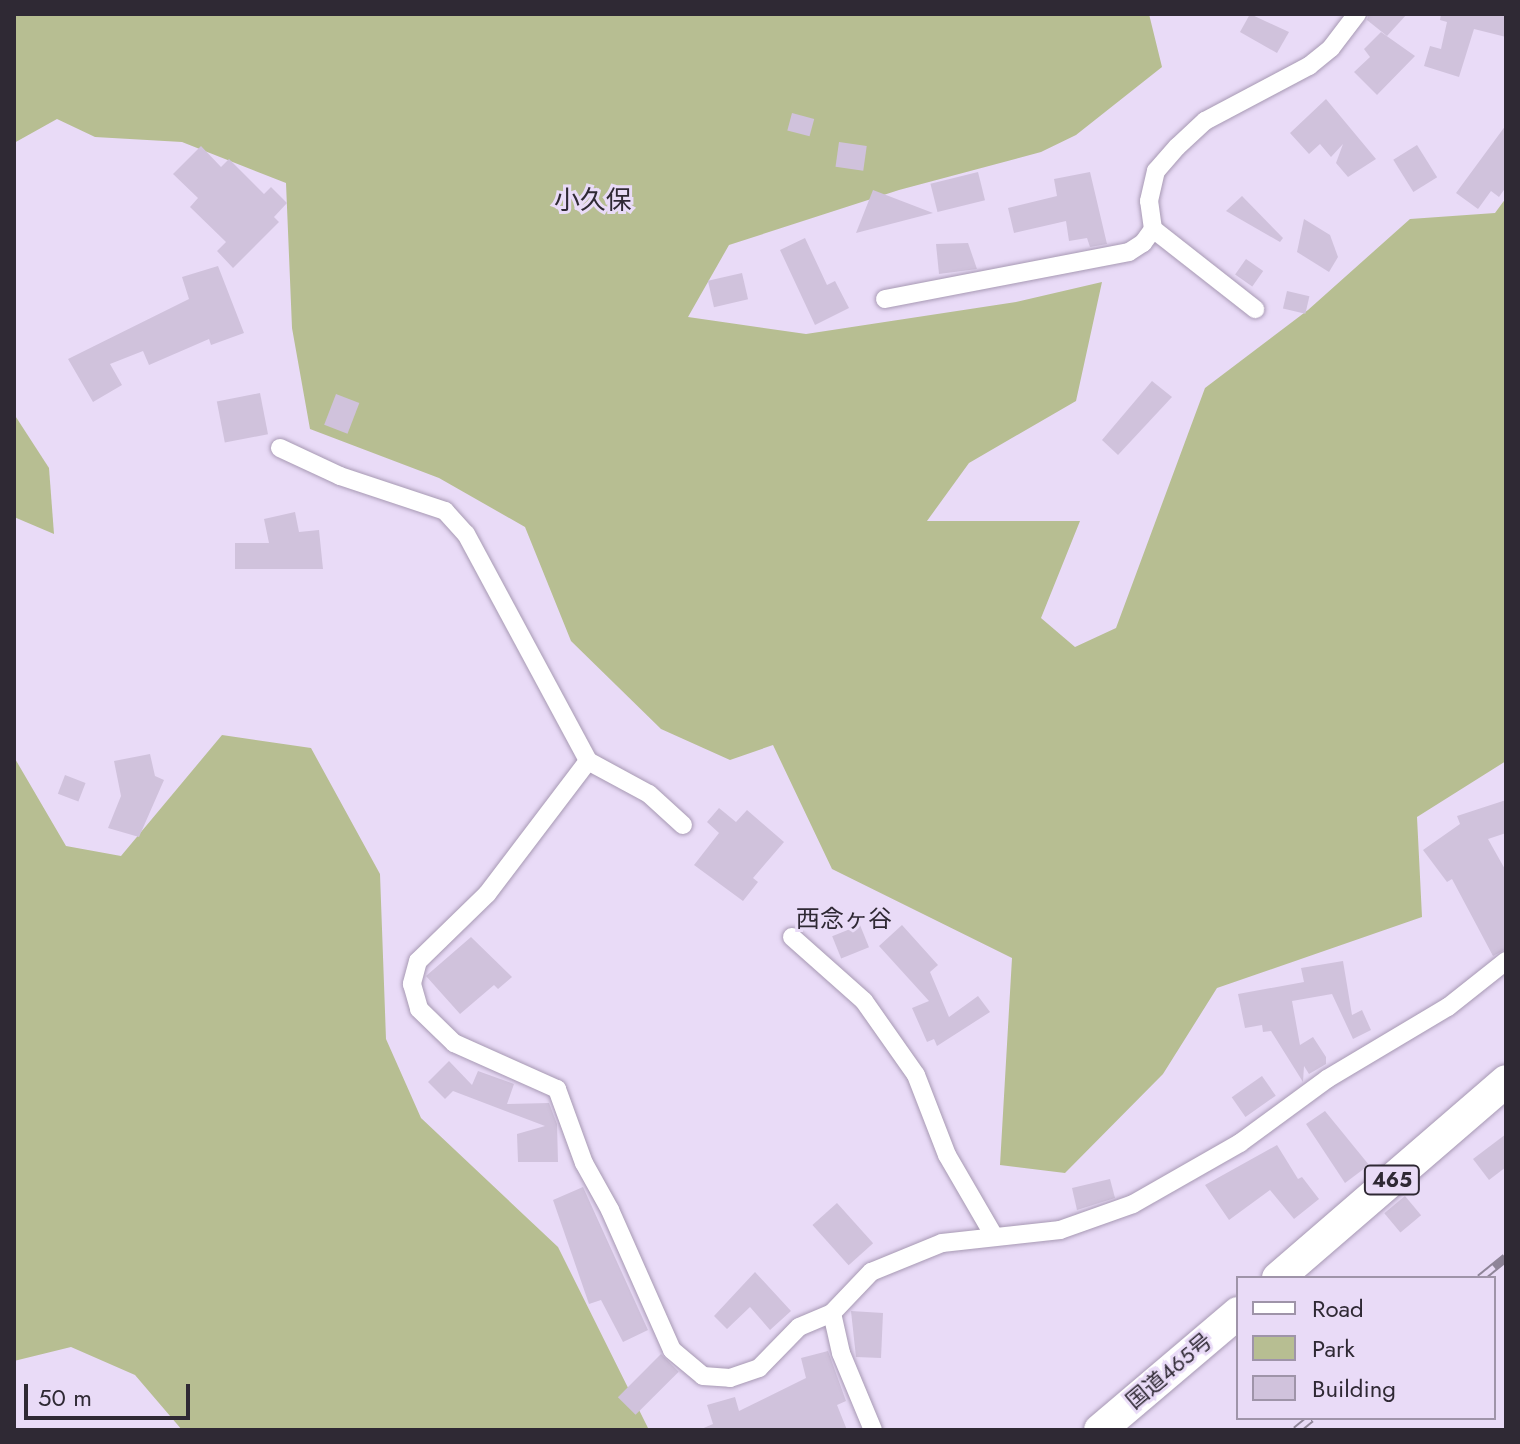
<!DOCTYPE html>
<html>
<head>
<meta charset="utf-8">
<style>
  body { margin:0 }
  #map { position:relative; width:1520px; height:1444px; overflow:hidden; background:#e9dbf7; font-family:Jost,"Noto Sans JP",sans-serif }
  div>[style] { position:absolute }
  .green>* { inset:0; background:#b7be92 }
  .building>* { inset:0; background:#d0c2dc; transform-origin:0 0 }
  .roads { filter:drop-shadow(0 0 2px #a799b3) drop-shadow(0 0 2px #a799b3) }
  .minor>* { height:18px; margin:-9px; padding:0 9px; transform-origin:9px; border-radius:9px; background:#fff }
  .trunk>* { height:32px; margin:-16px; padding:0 16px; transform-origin:16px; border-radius:16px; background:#fff }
  .rail>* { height:9px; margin-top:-4.5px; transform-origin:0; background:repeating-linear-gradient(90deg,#e9dbf7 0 18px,#8f8599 0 36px); box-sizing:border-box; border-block:2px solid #8f8599 }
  span { translate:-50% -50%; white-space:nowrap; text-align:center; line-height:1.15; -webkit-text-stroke:6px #e9dbf7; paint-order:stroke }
  .shield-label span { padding:2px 6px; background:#e9dbf7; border:2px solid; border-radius:6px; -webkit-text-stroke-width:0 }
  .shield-label { font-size:20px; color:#2f2934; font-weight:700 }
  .street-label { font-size:22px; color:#2f2934 }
  .neighbourhood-label { font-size:24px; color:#2f2934 }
  .quarter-label { font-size:26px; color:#2f2934 }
  .frame { position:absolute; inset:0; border:16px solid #2f2934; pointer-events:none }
  .legend { position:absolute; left:1236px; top:1276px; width:260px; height:144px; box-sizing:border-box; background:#e9dbf7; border:2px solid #9f94a9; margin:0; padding:10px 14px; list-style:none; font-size:24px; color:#2f2934 }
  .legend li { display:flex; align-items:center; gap:16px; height:40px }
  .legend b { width:40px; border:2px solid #9f94a9 }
  .scale { position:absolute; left:24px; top:1384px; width:166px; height:36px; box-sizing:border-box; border:4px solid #2f2934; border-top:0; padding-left:10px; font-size:24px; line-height:28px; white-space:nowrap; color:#2f2934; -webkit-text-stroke:6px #e9dbf7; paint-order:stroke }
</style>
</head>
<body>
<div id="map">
  <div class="green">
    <i style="clip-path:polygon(14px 14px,1149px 14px,1162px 67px,1076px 135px,1041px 152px,899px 190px,729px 245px,688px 317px,806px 334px,1016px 302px,1102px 282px,1076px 401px,969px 463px,927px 521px,1080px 521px,1041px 618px,1075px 647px,1116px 628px,1205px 388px,1308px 310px,1410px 219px,1495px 213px,1506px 198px,1506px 761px,1417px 817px,1422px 917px,1217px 988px,1163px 1074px,1065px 1173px,1000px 1165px,1012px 958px,832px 869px,773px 745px,730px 760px,661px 729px,571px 641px,525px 527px,439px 478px,310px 429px,292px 328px,286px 183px,182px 142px,95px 137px,57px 119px,14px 143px)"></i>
    <i style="clip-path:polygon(14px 414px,49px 468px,54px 534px,14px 517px)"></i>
    <i style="clip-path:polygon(222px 735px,311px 748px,380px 874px,386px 1039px,421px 1118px,558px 1247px,649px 1430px,182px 1430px,135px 1375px,71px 1347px,14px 1361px,14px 757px,66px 846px,121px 856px)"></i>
  </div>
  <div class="building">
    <i style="clip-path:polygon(1250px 14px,1289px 32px,1277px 53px,1240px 32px)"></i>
    <i style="clip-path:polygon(1369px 14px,1407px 14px,1387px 36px,1367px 20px)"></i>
    <i style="clip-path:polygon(1441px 14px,1506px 14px,1506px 37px,1474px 29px,1459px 77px,1424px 66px,1430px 46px,1441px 49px,1447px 22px,1440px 20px)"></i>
    <i style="clip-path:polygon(1381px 32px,1415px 56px,1377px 95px,1354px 72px,1370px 57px,1364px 49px)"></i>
    <i style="clip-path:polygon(1326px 99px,1376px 159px,1348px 177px,1336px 163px,1343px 144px,1331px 157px,1320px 144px,1309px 154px,1290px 133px)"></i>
    <i style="left:792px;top:113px;width:23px;height:18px;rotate:15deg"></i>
    <i style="clip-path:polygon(1506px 125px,1506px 187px,1499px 197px,1491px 191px,1478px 209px,1456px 193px)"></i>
    <i style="left:839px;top:142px;width:28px;height:25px;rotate:8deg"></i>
    <i style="left:1417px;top:145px;width:38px;height:28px;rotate:58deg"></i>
    <i style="clip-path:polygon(201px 146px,221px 167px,229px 159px,264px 194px,271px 187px,287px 203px,274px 217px,279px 222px,233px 268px,217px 251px,226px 242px,190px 207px,198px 198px,173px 174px)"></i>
    <i style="left:978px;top:172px;width:29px;height:49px;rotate:76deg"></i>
    <i style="clip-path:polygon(1090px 172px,1107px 244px,1090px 247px,1087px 238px,1069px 241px,1066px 221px,1014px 233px,1008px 208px,1057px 196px,1054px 179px)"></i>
    <i style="clip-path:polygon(873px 190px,933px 213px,856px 233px)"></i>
    <i style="clip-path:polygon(1242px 196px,1283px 238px,1280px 242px,1226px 211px)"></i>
    <i style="clip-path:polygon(1304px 219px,1330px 235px,1338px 257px,1329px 272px,1297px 252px)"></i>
    <i style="clip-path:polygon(805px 238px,827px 285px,835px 281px,849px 308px,815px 325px,780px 250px)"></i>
    <i style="clip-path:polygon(968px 243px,977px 269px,939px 274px,936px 244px)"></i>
    <i style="left:1246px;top:259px;width:21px;height:19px;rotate:35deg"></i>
    <i style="clip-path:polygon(218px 266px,244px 333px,211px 345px,209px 339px,149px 365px,143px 351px,110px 364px,122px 385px,93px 402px,68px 359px,189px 299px,182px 277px)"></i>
    <i style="left:742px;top:273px;width:27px;height:35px;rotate:77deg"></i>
    <i style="left:1287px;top:291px;width:23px;height:18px;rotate:13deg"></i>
    <i style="clip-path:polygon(1152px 381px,1172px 397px,1118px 455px,1102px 440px)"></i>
    <i style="left:260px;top:393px;width:42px;height:44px;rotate:79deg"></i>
    <i style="left:336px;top:394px;width:25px;height:33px;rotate:21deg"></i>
    <i style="clip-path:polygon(295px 512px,299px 532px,319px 530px,323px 569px,235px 569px,235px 543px,269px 543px,264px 519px)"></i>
    <i style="clip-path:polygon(150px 754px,155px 776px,164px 780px,139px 837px,108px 828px,121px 796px,114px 761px)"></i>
    <i style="left:65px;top:775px;width:22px;height:20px;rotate:21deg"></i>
    <i style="clip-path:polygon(1506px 800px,1506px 833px,1488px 839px,1506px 871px,1506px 949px,1493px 956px,1452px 879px,1447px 882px,1423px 850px,1460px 824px,1457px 816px)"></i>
    <i style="clip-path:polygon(719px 808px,736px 822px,747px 810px,784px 842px,753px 878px,758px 882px,743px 901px,694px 865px,719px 833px,707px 822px)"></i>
    <i style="left:860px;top:925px;width:24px;height:30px;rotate:68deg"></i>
    <i style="clip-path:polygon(902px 925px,938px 965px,930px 972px,949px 1017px,978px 996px,990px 1012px,937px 1046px,934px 1039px,927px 1042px,912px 1008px,929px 1001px,879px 946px)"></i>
    <i style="clip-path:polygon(471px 937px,512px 977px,498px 989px,494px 985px,460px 1014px,426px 976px)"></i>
    <i style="clip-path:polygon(1343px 961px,1352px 1015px,1362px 1010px,1371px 1030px,1353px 1039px,1332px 994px,1292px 1001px,1300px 1045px,1313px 1037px,1326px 1057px,1326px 1064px,1309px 1074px,1304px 1066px,1303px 1082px,1271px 1031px,1263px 1032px,1262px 1025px,1245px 1028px,1238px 994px,1304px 982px,1301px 968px)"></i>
    <i style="clip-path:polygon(449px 1061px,472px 1085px,478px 1071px,514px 1084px,507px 1104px,549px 1103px,557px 1124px,558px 1162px,518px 1162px,517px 1134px,545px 1126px,453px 1091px,445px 1099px,428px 1082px)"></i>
    <i style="left:1262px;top:1076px;width:24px;height:37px;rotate:55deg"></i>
    <i style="clip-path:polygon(1325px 1111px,1369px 1165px,1345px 1183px,1306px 1124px)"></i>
    <i style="clip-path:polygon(1506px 1134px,1506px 1167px,1489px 1180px,1473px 1159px)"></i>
    <i style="clip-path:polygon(1277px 1145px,1298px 1179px,1302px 1177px,1319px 1199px,1294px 1219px,1270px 1190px,1229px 1220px,1205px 1185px)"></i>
    <i style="clip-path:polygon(1110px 1179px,1115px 1198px,1077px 1210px,1072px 1188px)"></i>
    <i style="clip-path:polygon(583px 1187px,648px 1330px,623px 1342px,601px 1300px,589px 1304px,553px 1200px)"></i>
    <i style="left:1405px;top:1196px;width:25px;height:27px;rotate:50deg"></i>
    <i style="left:837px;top:1203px;width:54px;height:33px;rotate:48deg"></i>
    <i style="clip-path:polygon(755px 1272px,791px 1311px,770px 1330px,750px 1307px,727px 1329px,714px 1316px)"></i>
    <i style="clip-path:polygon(851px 1311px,883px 1313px,881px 1358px,856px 1357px)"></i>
    <i style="clip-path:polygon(828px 1351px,846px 1401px,837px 1405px,847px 1430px,699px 1430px,713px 1424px,707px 1405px,735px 1397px,739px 1411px,806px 1378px,801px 1358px)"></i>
    <i style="left:661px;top:1354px;width:25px;height:61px;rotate:45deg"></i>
  </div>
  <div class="roads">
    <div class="minor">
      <i style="left:1153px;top:229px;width:130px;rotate:38.1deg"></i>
      <i style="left:885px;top:299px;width:248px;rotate:-10.9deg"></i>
      <i style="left:1129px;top:252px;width:17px;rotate:-33deg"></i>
      <i style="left:1143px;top:243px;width:17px;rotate:-54deg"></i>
      <i style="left:1153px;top:229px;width:28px;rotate:-98deg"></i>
      <i style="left:1149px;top:201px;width:31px;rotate:-77deg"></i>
      <i style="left:1156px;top:171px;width:32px;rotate:-49deg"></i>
      <i style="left:1177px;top:147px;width:38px;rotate:-43deg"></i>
      <i style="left:1205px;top:121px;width:118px;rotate:-27.9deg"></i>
      <i style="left:1309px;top:66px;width:28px;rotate:-39deg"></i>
      <i style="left:1331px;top:48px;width:43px;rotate:-52.6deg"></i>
      <i style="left:280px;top:448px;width:66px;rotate:25deg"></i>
      <i style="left:340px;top:476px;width:111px;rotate:18.4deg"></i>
      <i style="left:445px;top:511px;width:31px;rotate:48deg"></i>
      <i style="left:466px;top:534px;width:258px;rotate:61.7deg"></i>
      <i style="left:588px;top:761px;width:69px;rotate:28.4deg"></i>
      <i style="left:649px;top:794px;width:46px;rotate:42.4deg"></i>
      <i style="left:588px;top:761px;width:167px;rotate:127.2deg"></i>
      <i style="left:487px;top:894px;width:96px;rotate:135.8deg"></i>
      <i style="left:418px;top:961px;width:24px;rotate:105deg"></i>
      <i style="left:412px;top:984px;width:26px;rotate:74deg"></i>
      <i style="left:419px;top:1009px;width:49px;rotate:44.2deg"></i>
      <i style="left:454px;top:1043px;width:113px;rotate:24.1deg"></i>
      <i style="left:557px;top:1089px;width:79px;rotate:70deg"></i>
      <i style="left:584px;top:1163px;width:54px;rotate:61deg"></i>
      <i style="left:610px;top:1210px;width:153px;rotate:66.1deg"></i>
      <i style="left:672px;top:1350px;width:40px;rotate:40deg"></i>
      <i style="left:703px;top:1376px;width:27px;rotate:4deg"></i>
      <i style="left:730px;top:1378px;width:31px;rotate:-19deg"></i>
      <i style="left:759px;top:1368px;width:57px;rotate:-45.7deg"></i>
      <i style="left:799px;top:1327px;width:36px;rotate:-23deg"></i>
      <i style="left:792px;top:937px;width:96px;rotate:41.6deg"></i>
      <i style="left:864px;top:1001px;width:90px;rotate:54.9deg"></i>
      <i style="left:916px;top:1075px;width:86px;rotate:68.8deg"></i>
      <i style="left:947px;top:1155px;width:94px;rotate:59.9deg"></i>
      <i style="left:873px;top:1430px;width:83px;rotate:-112.6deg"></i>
      <i style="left:841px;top:1353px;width:41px;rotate:-102.7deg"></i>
      <i style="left:832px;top:1313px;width:57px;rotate:-46.4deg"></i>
      <i style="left:871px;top:1272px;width:77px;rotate:-22.2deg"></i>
      <i style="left:942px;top:1243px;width:119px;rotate:-6.3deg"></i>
      <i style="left:1060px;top:1230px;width:77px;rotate:-19.6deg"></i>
      <i style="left:1133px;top:1204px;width:123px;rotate:-29.7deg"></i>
      <i style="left:1240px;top:1143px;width:108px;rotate:-36.3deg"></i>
      <i style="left:1327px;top:1079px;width:141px;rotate:-30.8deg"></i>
      <i style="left:1448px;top:1007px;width:74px;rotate:-38.4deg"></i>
    </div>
    <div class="trunk">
      <i style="left:1278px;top:1278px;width:301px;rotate:-40.8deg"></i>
      <i style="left:1100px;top:1430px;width:181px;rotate:-40.3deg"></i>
    </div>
  </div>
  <div class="rail">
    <i style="left:1480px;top:1278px;width:33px;rotate:-39deg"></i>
    <i style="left:1296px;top:1430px;width:19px;rotate:-39deg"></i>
  </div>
  <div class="shield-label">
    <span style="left:1392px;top:1180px">465</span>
  </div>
  <div class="street-label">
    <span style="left:1169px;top:1371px;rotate:-40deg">国道465号</span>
  </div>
  <div class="neighbourhood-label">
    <span style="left:844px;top:919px">西念ヶ谷</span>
  </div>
  <div class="quarter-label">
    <span style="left:593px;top:201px">小久保</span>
  </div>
  <div class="frame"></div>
  <ul class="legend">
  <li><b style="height:10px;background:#fff"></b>Road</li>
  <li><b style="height:22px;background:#b7be92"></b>Park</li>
  <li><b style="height:22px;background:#d0c2dc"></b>Building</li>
  </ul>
  <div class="scale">50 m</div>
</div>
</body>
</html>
